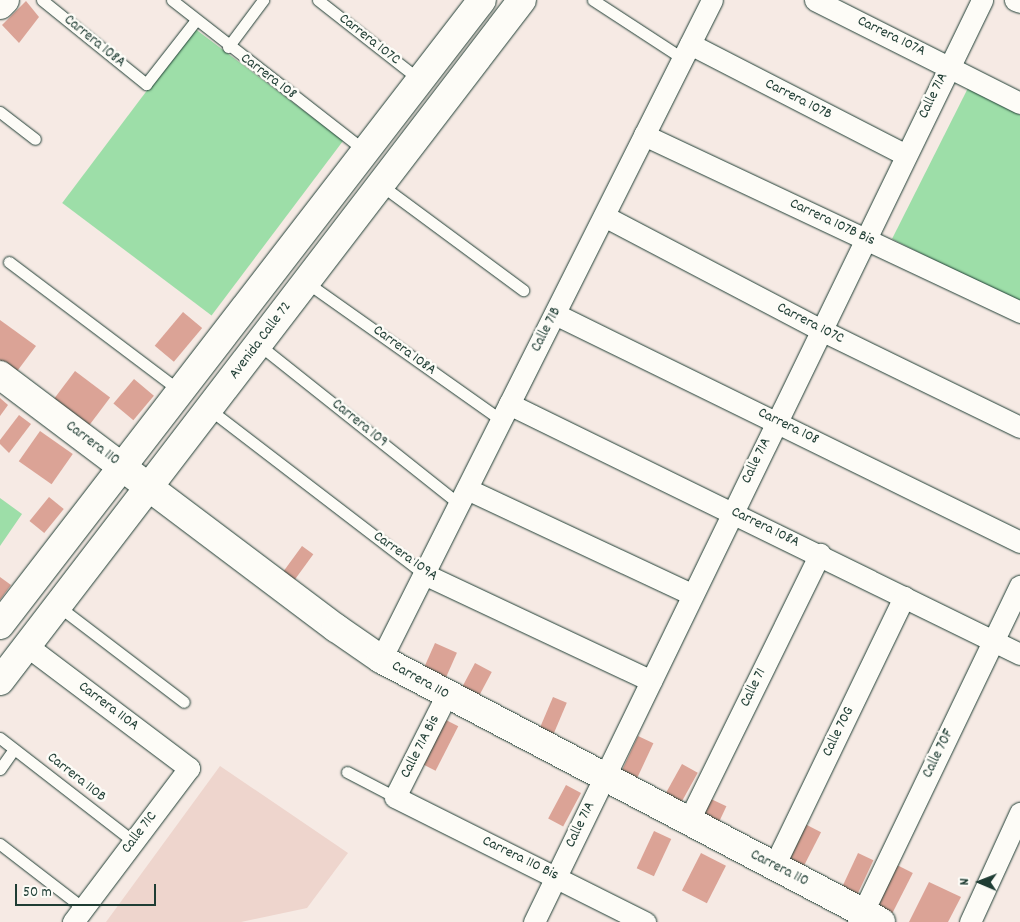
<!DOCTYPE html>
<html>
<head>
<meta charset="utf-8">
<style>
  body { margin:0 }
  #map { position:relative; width:1020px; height:922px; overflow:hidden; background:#f6eae4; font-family:Dekko,sans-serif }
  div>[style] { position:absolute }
  .built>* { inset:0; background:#eed5cd }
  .green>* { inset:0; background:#9ddea8; transform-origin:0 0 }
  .building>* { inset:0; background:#dba396; transform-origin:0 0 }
  .roads { filter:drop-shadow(0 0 1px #1f3d34) drop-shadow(0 0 1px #1f3d34) }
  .service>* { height:11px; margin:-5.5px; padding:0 5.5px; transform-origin:5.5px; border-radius:5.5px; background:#fdfcf7 }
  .minor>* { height:21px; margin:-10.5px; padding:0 10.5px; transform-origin:10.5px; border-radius:10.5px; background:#fdfcf7 }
  .tertiary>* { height:28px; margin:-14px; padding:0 14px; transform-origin:14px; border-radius:14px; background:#fdfcf7 }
  .secondary>* { height:28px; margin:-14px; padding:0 14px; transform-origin:14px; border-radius:14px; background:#fdfcf7 }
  span { translate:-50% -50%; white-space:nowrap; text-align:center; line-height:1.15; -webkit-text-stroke:5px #fdfcf7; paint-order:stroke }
  .street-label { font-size:15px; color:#1f3d34 }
  .north { position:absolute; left:955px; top:857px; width:50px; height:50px; -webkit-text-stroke:4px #fdfcf7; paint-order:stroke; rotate:271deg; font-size:14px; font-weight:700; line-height:20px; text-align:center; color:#1f3d34 }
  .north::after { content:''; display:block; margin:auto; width:18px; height:22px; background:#1f3d34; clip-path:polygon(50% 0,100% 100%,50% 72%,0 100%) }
  .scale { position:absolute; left:15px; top:884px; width:141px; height:22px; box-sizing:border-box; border:2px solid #1f3d34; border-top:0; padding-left:6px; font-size:15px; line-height:18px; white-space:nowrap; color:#1f3d34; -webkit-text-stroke:4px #fdfcf7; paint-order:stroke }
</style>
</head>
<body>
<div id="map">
  <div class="built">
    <i style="clip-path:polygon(220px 766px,348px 853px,307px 908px,241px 922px,106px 922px)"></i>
  </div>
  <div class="green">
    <i style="left:194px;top:28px;width:187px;height:219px;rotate:37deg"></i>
    <i style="clip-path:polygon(968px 88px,1020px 115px,1020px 303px,892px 239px)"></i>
    <i style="clip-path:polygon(0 498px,22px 514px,0 546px)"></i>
  </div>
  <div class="building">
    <i style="clip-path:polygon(26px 1px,39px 17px,19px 43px,2px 25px)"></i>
    <i style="left:183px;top:312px;width:25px;height:44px;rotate:40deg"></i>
    <i style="clip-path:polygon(0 320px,36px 346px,15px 374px,0 363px)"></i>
    <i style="left:75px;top:371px;width:44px;height:35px;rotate:37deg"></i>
    <i style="left:134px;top:379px;width:26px;height:32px;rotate:40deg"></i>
    <i style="clip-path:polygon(0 398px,8px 405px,0 416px)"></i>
    <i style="clip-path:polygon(19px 415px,31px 424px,9px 453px,0 444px,0 440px)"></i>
    <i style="left:40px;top:431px;width:40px;height:37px;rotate:35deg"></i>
    <i style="left:49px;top:497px;width:19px;height:31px;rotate:39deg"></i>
    <i style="left:302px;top:546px;width:14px;height:36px;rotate:36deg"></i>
    <i style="clip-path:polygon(0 577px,11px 585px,0 600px)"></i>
    <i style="left:435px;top:643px;width:24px;height:30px;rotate:24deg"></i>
    <i style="left:475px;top:663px;width:19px;height:27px;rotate:28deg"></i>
    <i style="left:553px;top:697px;width:15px;height:35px;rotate:23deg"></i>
    <i style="left:444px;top:719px;width:16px;height:50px;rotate:27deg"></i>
    <i style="left:638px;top:736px;width:17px;height:42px;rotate:25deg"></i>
    <i style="left:682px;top:764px;width:18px;height:38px;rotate:29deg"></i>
    <i style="left:566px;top:785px;width:17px;height:38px;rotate:28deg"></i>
    <i style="left:711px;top:799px;width:17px;height:20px;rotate:25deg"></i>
    <i style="left:805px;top:824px;width:18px;height:41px;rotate:27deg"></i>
    <i style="left:654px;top:831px;width:19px;height:41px;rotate:25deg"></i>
    <i style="left:701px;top:853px;width:28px;height:42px;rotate:27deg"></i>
    <i style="left:858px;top:853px;width:17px;height:38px;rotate:25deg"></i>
    <i style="left:895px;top:864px;width:20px;height:48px;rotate:27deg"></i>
    <i style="clip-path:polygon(929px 882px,961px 897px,948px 922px,909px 922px)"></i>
  </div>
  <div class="roads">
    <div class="service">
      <i style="left:42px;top:0;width:134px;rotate:38.9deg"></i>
      <i style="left:146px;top:84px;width:81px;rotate:-52deg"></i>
      <i style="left:172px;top:0;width:245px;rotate:38deg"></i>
      <i style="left:318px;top:0;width:130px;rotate:38.1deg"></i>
      <i style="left:593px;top:0;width:106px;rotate:33.1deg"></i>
      <i style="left:228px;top:47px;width:59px;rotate:-53.3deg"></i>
      <i style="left:0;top:112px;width:44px;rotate:37.6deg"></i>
      <i style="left:381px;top:185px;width:177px;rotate:36.5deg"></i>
      <i style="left:9px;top:262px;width:214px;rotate:37deg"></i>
      <i style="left:306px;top:282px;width:239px;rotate:35.3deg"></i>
      <i style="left:258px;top:344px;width:257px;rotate:38.5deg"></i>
      <i style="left:209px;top:409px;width:271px;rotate:37.5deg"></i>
      <i style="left:58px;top:606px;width:158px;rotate:37.3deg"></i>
      <i style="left:0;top:738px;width:170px;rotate:37.8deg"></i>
      <i style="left:0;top:769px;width:24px;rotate:-55deg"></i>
      <i style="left:347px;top:772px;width:54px;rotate:27.5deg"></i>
      <i style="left:0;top:844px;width:105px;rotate:37.6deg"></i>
    </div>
    <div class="minor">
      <i style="left:815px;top:0;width:229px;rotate:26.7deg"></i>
      <i style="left:1015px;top:0;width:5px;rotate:22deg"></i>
      <i style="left:690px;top:44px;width:243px;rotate:27.2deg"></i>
      <i style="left:644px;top:135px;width:416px;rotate:25.2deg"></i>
      <i style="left:604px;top:216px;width:245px;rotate:27.7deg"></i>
      <i style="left:821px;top:330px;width:221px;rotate:26deg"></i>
      <i style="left:555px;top:314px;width:518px;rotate:26.12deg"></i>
      <i style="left:509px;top:404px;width:569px;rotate:26.07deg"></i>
      <i style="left:467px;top:489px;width:247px;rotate:25.1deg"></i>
      <i style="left:424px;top:574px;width:251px;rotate:25.2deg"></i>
      <i style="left:27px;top:646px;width:203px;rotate:37deg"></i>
      <i style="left:189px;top:768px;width:193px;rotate:127deg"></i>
      <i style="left:381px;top:659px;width:737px;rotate:-63.33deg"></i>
      <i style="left:446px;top:696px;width:113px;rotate:116.8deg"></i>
      <i style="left:395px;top:797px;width:280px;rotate:26.6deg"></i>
      <i style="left:688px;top:822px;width:299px;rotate:-63.8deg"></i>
      <i style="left:774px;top:866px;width:299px;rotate:-64.2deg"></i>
      <i style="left:534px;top:922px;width:1025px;rotate:-64.08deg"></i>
      <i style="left:858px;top:922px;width:373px;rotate:-64.3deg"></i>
      <i style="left:970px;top:922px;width:120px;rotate:-65.4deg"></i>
    </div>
    <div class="tertiary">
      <i style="left:0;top:5px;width:7px;rotate:-45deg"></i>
      <i style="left:0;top:375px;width:421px;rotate:37deg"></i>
      <i style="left:336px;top:628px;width:55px;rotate:34.6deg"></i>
      <i style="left:381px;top:659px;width:565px;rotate:27.74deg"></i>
    </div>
    <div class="secondary">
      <i style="left:0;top:625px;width:789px;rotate:-52.36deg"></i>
      <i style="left:0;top:681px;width:858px;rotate:-52.53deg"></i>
    </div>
  </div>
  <div class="street-label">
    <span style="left:891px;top:37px;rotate:26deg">Carrera 107A</span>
    <span style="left:369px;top:40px;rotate:38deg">Carrera 107C</span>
    <span style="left:94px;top:42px;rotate:39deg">Carrera 108A</span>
    <span style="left:268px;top:77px;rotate:37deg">Carrera 108</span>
    <span style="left:934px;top:96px;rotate:-64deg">Calle 71A</span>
    <span style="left:798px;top:100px;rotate:27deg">Carrera 107B</span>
    <span style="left:832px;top:223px;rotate:25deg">Carrera 107B Bis</span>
    <span style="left:810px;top:324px;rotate:27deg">Carrera 107C</span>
    <span style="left:547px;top:330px;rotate:-63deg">Calle 71B</span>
    <span style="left:261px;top:341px;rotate:-53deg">Avenida Calle 72</span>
    <span style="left:404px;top:351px;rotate:36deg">Carrera 108A</span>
    <span style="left:359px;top:424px;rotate:39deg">Carrera 109</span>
    <span style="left:788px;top:427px;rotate:26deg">Carrera 108</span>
    <span style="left:92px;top:444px;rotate:37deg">Carrera 110</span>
    <span style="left:757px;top:461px;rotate:-64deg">Calle 71A</span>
    <span style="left:765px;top:528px;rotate:26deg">Carrera 108A</span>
    <span style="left:405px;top:557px;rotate:35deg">Carrera 109A</span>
    <span style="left:420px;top:681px;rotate:29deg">Carrera 110</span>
    <span style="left:754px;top:688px;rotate:-64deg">Calle 71</span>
    <span style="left:108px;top:707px;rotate:37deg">Carrera 110A</span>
    <span style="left:839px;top:732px;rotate:-64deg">Calle 70G</span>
    <span style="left:421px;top:747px;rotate:-63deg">Calle 71A Bis</span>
    <span style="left:939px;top:754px;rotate:-64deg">Calle 70F</span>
    <span style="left:76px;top:778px;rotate:38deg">Carrera 110B</span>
    <span style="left:581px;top:825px;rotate:-64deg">Calle 71A</span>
    <span style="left:140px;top:833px;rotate:-53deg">Calle 71C</span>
    <span style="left:520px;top:859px;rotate:26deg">Carrera 110 Bis</span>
    <span style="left:779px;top:869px;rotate:27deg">Carrera 110</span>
  </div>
  <div class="north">N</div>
  <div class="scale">50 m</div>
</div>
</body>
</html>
